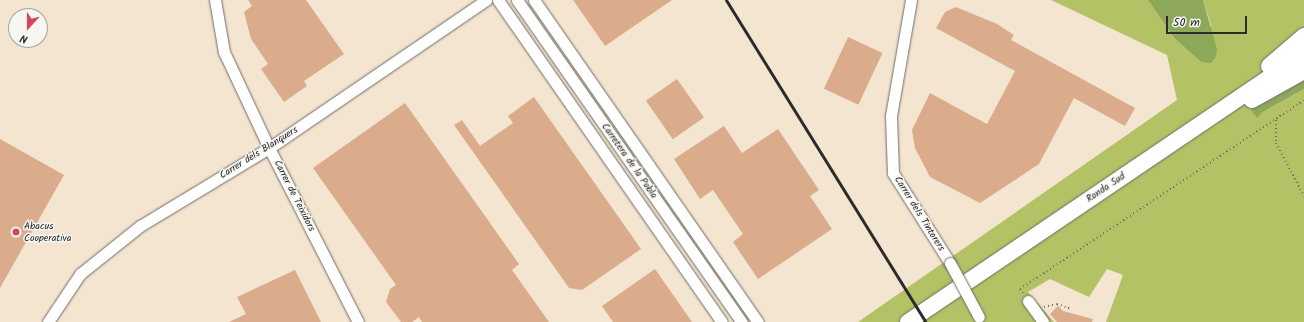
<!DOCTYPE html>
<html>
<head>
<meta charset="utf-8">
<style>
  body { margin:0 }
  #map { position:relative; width:1304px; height:322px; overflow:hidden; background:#f4e5d1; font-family:Kalam,sans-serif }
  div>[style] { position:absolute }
  .green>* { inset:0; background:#b3c265 }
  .forest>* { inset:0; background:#8ea85a }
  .building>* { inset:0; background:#daac8b; transform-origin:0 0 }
  .path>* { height:2px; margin-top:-1px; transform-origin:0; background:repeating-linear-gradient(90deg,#716c65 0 1px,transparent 0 4px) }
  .roads { filter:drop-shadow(0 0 1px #716c65) drop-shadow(0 0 1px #716c65) }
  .minor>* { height:11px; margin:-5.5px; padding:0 5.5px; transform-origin:5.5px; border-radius:5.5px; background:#fff }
  .highway>* { height:16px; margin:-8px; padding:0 8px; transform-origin:8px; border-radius:8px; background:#fff }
  .rail>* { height:3px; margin:-1.5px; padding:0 1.5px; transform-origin:1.5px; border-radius:1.5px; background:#2b2b2b }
  .bridges { filter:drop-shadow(0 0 1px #716c65) drop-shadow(0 0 1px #716c65) }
  .minor-bridge>* { height:11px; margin:-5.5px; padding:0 5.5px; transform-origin:5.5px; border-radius:5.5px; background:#fff }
  .dots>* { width:11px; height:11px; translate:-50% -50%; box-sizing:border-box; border:2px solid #f6f6f2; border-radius:50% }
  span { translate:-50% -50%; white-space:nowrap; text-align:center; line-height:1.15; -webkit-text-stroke:3px #f6f6f2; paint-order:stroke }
  .street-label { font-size:10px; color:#2b2b2b }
  .poi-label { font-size:10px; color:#2b2b2b }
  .left { translate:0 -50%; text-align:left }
  .north { position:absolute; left:8px; top:8px; width:40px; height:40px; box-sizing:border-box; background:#f6f6f2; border:1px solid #a5a5a2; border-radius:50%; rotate:201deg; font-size:11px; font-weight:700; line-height:16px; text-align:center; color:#2b2b2b }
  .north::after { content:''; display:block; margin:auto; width:14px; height:18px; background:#d1495b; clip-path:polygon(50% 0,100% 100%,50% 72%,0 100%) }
  .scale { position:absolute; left:1166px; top:16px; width:81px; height:18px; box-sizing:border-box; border:2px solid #2b2b2b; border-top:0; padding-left:5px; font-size:12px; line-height:14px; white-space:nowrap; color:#2b2b2b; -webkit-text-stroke:3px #f6f6f2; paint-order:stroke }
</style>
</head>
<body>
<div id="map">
  <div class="green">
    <i style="clip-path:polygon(1051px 0,1148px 0,1174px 38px,1201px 62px,1211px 25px,1203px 0,1304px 0,1304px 69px,1257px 118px,1263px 112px,1304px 89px,1304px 322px,1106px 322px,1123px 275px,1107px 269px,1089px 297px,1050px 279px,1028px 292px,1054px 322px,858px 322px,1177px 100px,1167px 55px)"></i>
  </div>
  <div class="forest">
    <i style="clip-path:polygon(1148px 0,1203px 0,1217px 49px,1216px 57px,1211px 63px,1201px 62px,1174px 38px)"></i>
    <i style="clip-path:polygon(1304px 69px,1304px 89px,1263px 112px,1257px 118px,1251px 110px,1254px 105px)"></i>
  </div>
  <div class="building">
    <i style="clip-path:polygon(248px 0,306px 0,344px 54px,304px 81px,307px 86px,284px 102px,261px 69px,268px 64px,251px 39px,244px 12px,252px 6px)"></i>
    <i style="clip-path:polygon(573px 0,672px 0,605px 46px)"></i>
    <i style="clip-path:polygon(956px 7px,997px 24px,1014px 35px,1011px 40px,1135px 108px,1125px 126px,1074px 98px,1039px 164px,980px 203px,930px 177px,915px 148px,912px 130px,930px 93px,987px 124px,1015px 71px,936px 28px,945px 12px)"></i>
    <i style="left:848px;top:37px;width:38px;height:57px;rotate:25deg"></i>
    <i style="left:677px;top:79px;width:47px;height:38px;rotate:55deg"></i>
    <i style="clip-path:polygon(534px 97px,641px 249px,582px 290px,569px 288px,454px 125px,462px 120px,480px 146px,513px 123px,508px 116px)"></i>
    <i style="clip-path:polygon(405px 103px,519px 264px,512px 270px,549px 322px,422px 322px,419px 317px,412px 322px,401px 322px,386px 302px,390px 289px,396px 285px,313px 168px)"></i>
    <i style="clip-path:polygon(724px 126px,742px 153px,778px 129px,819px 190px,810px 196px,832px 229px,758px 279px,733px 242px,743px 234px,713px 190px,700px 199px,674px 159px)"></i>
    <i style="clip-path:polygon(0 139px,64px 175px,0 288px)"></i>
    <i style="clip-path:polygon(655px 269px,692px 322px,613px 322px,602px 306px)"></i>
    <i style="clip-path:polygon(295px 270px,321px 322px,229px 322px,246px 314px,237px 297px)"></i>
    <i style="clip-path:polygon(1058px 306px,1063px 311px,1093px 319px,1092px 322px,1057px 322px,1050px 314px)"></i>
  </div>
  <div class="path">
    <i style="left:1280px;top:115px;width:6px;rotate:129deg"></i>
    <i style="left:1276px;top:120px;width:23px;rotate:90deg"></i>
    <i style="left:1276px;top:143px;width:60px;rotate:62.2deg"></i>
    <i style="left:1023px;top:293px;width:5px;rotate:-127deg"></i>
    <i style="left:1020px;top:289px;width:341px;rotate:-33.6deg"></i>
    <i style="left:1044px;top:307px;width:13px;rotate:-13deg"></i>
    <i style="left:1057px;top:304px;width:15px;rotate:20deg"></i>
  </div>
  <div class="roads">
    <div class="minor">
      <i style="left:215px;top:0;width:53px;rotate:80.2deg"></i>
      <i style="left:224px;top:52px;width:106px;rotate:64.9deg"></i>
      <i style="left:269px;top:148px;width:195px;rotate:62.9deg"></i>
      <i style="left:498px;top:0;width:392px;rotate:55.2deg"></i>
      <i style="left:517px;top:0;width:393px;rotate:55.1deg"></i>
      <i style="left:534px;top:0;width:392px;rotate:55.2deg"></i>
      <i style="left:911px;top:0;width:118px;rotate:99.8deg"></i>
      <i style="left:891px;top:116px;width:57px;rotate:88deg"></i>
      <i style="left:893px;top:173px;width:107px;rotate:57.7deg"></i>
      <i style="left:1028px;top:301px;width:26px;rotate:54deg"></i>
      <i style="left:48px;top:322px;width:58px;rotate:-56.3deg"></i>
      <i style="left:80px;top:274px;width:77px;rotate:-38.7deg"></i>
      <i style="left:140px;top:226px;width:151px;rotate:-31.2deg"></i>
      <i style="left:269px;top:148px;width:263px;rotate:-34.3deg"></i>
    </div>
    <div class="highway">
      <i style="left:1269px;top:66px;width:46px;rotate:-40.6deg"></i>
      <i style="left:1252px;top:100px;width:60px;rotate:-29.1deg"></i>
      <i style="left:908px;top:322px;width:478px;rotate:-34.1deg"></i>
    </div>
  </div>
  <div class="rail">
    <i style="left:726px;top:0;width:379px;rotate:58.2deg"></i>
  </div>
  <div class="bridges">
    <div class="minor-bridge">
      <i style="left:950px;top:263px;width:61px;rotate:61.8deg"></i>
    </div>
  </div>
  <div class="dots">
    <i style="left:16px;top:232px;background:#d1495b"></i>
  </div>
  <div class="street-label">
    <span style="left:259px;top:153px;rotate:-32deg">Carrer dels Blanquers</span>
    <span style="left:629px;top:161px;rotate:55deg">Carretera de la Pobla</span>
    <span style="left:1106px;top:188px;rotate:-34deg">Ronda Sud</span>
    <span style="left:294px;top:196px;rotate:63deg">Carrer de Teixidors</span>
    <span style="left:919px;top:214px;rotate:58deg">Carrer dels Tintorers</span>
  </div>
  <div class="poi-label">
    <span class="left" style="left:24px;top:232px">Abacus<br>Cooperativa</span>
  </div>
  <div class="north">N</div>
  <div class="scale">50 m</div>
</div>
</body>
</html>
